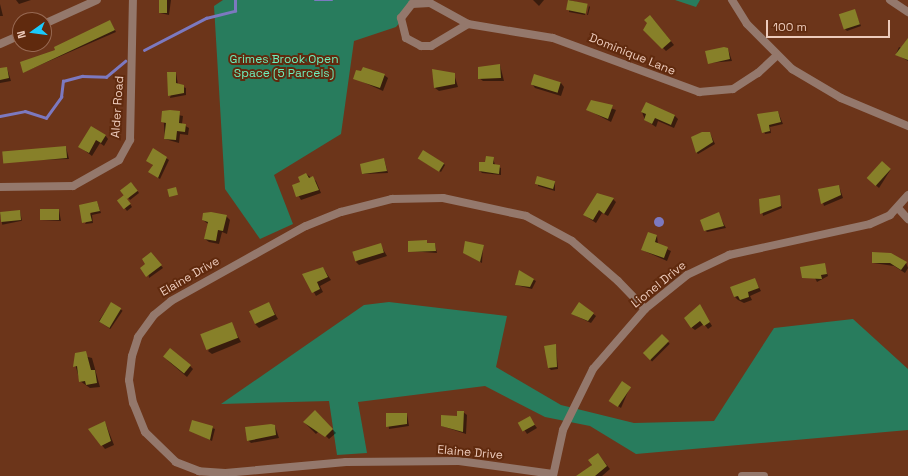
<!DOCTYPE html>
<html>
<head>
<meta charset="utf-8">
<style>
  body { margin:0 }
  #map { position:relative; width:908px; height:476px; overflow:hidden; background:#6c351a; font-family:"Space Grotesk",sans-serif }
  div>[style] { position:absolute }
  .green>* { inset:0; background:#287c5d }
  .water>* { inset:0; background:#7c79c0 }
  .round { border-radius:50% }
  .shadow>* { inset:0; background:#0007; transform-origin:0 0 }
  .stream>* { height:2.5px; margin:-1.25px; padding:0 1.25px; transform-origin:1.25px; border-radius:1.25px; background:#7c79c0 }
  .building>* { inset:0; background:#878029; transform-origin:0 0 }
  .minor>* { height:8px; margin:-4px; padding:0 4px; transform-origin:4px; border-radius:4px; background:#94786c }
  span { translate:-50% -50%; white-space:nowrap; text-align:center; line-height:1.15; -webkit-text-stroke:4px #602a0e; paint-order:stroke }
  .street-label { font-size:12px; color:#edcbbc }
  .park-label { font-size:12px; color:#6eeebc }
  .north { position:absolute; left:12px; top:12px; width:40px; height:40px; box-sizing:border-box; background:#602a0e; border:1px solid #986a54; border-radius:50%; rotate:256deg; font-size:11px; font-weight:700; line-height:16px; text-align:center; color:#edcbbc }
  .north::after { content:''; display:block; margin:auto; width:14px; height:18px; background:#1acafc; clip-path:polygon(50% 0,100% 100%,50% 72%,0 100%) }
  .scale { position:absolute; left:766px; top:20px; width:124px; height:18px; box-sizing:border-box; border:2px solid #edcbbc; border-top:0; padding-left:5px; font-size:12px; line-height:14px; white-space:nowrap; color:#edcbbc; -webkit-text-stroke:3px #602a0e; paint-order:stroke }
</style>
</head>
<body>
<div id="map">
  <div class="green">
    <i style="clip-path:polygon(223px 0,419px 0,396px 27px,354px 41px,341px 134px,274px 175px,293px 224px,260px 239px,225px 189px,214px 6px)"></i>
    <i style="clip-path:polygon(675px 0,700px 0,696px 7px)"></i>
    <i style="clip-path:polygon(389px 302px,507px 316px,496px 367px,561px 405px,634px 423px,714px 421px,774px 328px,853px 319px,908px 369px,908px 430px,636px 454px,590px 426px,545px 417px,485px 386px,358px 402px,367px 453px,337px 455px,329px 401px,221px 404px,364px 305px)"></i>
  </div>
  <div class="water">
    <i class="round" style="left:654px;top:217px;width:10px;height:10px"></i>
  </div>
  <div class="shadow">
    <i style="clip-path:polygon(16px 0,31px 0,19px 4px)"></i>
    <i style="clip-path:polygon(160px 0,171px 0,169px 15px,160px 13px)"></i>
    <i style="clip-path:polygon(533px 0,544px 0,539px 6px)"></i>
    <i style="clip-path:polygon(569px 0,587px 5px,585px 15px,569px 12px)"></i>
    <i style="clip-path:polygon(0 4px,3px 16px,0 16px)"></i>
    <i style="clip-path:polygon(589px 6px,590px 7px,588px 15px,587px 15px)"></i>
    <i style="clip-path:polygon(854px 10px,861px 26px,847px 31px,845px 29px)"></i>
    <i style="clip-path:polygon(653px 19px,674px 45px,666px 51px,645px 30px)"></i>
    <i style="clip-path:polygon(110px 21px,116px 32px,24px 72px)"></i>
    <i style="clip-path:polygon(899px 47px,908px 51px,908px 61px,896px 54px)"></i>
    <i style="clip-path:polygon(728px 49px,732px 61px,709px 63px)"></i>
    <i style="clip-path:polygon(500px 65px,504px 81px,483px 81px,479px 78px)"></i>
    <i style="clip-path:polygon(7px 68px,11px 81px,0 83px,0 69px)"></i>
    <i style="clip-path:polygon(176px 73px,178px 85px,186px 88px,186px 95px,170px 98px)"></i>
    <i style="clip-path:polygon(454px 74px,458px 87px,439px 91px,435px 88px)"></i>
    <i style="clip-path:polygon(384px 75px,388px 78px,383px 91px,354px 78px)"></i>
    <i style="clip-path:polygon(535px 75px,561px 83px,564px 87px,561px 96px,535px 88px,532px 84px)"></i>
    <i style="clip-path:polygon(591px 101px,616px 110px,611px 122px,588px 110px)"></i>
    <i style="clip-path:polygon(163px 112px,183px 116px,182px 124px,189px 128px,188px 135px,180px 134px,179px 143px,165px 139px)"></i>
    <i style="clip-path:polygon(642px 112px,675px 116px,678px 119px,674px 128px,658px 121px,656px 127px,645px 120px)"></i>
    <i style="clip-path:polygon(778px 112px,783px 124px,770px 127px,771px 133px,765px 134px,758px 115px)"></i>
    <i style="clip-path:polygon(710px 133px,715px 144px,698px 154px,696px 152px)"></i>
    <i style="clip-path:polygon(105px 135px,108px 139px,104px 146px,100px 143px,92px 156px,80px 147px)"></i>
    <i style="clip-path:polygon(66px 147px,69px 159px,4px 161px)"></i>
    <i style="clip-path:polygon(154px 150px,169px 160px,160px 179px,152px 174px)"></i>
    <i style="clip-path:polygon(493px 158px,495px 165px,501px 168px,501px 175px,482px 173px,480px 171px)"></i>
    <i style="clip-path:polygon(384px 159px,388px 173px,363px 174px)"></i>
    <i style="clip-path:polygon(419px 159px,443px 163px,445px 165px,441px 172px)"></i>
    <i style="clip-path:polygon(891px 169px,879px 188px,870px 180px)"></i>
    <i style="clip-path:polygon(306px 174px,316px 181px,321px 193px,301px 200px,293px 186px,301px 183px)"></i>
    <i style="clip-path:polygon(538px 177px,555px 182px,555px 191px,538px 186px)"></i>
    <i style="clip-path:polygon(133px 185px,139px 193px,130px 200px,122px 190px)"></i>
    <i style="clip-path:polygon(839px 186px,843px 198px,824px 206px,819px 190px)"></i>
    <i style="clip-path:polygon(779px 197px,782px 208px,763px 216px,760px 200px)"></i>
    <i style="clip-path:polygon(126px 198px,132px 207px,127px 211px,119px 200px)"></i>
    <i style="clip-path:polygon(613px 199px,616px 202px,608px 216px,602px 213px,596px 223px,584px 215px)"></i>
    <i style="clip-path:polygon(97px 202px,101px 213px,92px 215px,93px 223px,85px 224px)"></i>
    <i style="clip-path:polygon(59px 210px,61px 221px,41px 220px)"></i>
    <i style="left:20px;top:211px;width:10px;height:20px;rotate:79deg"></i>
    <i style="clip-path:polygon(718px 213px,726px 228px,707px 232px,705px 230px)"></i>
    <i style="clip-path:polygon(226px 216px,230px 220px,227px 234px,222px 232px,219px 244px,209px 242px,205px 239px,208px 224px,203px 220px)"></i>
    <i style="clip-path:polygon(657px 236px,658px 245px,671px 251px,667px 261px,642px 250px)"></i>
    <i style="clip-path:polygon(380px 244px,387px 256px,359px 265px,356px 262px)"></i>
    <i style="clip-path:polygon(435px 244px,437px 253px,409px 251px)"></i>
    <i style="clip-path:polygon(483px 246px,482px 263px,464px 253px)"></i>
    <i style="clip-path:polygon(151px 253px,163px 268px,149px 278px,147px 264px)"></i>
    <i style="clip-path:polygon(873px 263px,906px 263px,908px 268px,905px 273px,894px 266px)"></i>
    <i style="clip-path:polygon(824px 264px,828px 276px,817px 282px,815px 278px,803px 277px)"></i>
    <i style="clip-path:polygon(323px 268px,331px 280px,320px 286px,323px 292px,316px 296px,304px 274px)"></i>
    <i style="clip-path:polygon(519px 272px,536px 281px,532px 289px,516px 285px)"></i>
    <i style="clip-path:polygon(755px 280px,761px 291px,750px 296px,752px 300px,744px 303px,738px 300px,735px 297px)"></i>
    <i style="left:111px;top:303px;width:14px;height:22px;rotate:34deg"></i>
    <i style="clip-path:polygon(269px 303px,278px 319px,259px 328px,255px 324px)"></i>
    <i style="clip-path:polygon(580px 304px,596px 316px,591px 323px,572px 314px)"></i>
    <i style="clip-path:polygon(700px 306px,712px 326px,708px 329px,704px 324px,695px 330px,691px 327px)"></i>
    <i style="clip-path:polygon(231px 324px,241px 342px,212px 354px,208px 351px)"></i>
    <i style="left:662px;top:336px;width:11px;height:25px;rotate:45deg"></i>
    <i style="clip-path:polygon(556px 346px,558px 369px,551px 370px,549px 368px)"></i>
    <i style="clip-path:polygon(76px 354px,92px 358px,100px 387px,90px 388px,80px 381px,74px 361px,77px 361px)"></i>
    <i style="clip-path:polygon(167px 360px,190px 366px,193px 369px,187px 377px)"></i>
    <i style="clip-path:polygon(630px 387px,621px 408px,612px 402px)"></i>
    <i style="clip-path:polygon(315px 411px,336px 433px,329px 439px,320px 430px,316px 434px,304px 422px)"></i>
    <i style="clip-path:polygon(463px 412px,467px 415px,466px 434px,442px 426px)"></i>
    <i style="clip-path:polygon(387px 414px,407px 414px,409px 426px,389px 429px)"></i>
    <i style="clip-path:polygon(531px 420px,537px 428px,527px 434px,520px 423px)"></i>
    <i style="clip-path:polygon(193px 421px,215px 429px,212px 441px,190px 430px)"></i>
    <i style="clip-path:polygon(105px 422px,114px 445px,105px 449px,89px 429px)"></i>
    <i style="clip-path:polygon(275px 426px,279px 438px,251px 443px,248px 440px)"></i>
    <i style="clip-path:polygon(598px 454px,610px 469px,602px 476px,585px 476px)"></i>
  </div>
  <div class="stream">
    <i style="left:315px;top:0;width:17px"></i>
    <i style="left:144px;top:50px;width:70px;rotate:-27.3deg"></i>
    <i style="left:206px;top:18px;width:30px;rotate:-14deg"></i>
    <i style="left:235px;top:11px;width:11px;rotate:-90deg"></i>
    <i style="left:0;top:116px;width:25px;rotate:-11deg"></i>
    <i style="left:25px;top:111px;width:22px;rotate:18deg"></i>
    <i style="left:46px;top:118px;width:26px;rotate:-54deg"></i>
    <i style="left:61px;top:97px;width:16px;rotate:-83deg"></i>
    <i style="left:63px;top:81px;width:20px;rotate:-15deg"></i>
    <i style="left:82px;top:76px;width:24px;rotate:2deg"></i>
    <i style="left:106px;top:77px;width:25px;rotate:-40deg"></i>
  </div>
  <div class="building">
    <i style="left:159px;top:0;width:8px;height:13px"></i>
    <i style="left:568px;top:0;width:20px;height:10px;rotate:11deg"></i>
    <i style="left:855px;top:9px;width:16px;height:17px;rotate:72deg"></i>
    <i style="clip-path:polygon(650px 15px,671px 41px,662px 49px,643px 30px,647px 23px,644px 20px)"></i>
    <i style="clip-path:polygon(110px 20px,115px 30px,23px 73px,20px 62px,55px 50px,54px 47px)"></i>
    <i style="clip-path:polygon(908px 38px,908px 60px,895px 55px)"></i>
    <i style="clip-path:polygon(724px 47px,728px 48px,730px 59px,708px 64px,705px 51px)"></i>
    <i style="clip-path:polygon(500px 64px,501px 78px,478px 79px,478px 67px)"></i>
    <i style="clip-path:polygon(7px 67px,9px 78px,0 80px,0 68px)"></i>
    <i style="clip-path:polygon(363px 67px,385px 74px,380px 88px,353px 79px,356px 70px,361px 71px)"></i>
    <i style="clip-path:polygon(432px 69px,455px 73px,455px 84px,434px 88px)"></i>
    <i style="clip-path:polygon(167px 72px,176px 72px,176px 83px,184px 85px,184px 93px,168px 96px)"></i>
    <i style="left:534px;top:74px;width:28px;height:11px;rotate:17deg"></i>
    <i style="clip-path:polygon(591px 100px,613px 105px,608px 119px,586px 110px)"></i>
    <i style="clip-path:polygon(646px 102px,675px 115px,671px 125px,655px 118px,652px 124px,644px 120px,646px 114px,641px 112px)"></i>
    <i style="clip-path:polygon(170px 110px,180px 111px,179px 123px,186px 124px,185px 132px,177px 131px,176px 140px,164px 139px,166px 123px,161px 122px,162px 111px)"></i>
    <i style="clip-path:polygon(778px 111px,781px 122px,769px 125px,770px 131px,762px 133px,757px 114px)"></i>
    <i style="clip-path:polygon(91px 126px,106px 135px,101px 143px,96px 140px,89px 153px,78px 147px)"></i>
    <i style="clip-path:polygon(702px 132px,710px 132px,713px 142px,696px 153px,691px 137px)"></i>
    <i style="left:66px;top:146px;width:12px;height:64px;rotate:85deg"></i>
    <i style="clip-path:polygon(153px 148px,167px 157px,158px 178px,148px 172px,153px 165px,146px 161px)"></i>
    <i style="left:423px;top:150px;width:25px;height:10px;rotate:32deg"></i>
    <i style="clip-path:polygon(486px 156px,494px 157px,493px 164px,500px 165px,499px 174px,479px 171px,479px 162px,485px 162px)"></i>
    <i style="clip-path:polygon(384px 158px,387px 171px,362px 174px,360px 164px)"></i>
    <i style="left:882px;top:161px;width:12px;height:23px;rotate:42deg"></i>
    <i style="clip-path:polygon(306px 173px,309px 178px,313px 176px,319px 190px,296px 197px,292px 185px,300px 182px,298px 177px)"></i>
    <i style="left:537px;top:176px;width:19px;height:8px;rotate:16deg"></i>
    <i style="left:131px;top:182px;width:11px;height:14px;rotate:52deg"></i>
    <i style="clip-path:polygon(839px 185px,841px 195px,821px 204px,818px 189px)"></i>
    <i style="left:176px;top:187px;width:8px;height:9px;rotate:76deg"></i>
    <i style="clip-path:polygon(597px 193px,614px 198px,604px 214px,599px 210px,593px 220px,583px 215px)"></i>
    <i style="left:124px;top:195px;width:11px;height:9px;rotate:52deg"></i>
    <i style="clip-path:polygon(780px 195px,781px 206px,760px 214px,759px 199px)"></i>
    <i style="clip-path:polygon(97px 201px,100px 211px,90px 213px,92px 221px,82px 223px,79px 205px)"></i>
    <i style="left:40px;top:209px;width:19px;height:11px"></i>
    <i style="left:20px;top:210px;width:10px;height:20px;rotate:84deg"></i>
    <i style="clip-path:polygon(211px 212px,227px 215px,223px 231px,218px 230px,216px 241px,204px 239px,208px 222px,202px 220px,203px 213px)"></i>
    <i style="clip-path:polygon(719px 212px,724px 226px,704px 231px,700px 220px)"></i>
    <i style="clip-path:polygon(648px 232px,657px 235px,655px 242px,668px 247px,664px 258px,641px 250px)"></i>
    <i style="clip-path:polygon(427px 240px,427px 243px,435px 243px,436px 251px,408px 252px,408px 241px)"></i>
    <i style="clip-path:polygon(465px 241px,484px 245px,480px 262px,463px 253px)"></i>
    <i style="left:381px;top:243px;width:10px;height:30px;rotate:73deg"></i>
    <i style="clip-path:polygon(151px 252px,162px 265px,146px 277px,140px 268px,145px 264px,142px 259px)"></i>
    <i style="clip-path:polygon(872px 252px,891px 253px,907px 262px,901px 270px,890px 263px,872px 263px)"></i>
    <i style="clip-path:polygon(825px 263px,827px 274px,821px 275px,822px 279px,802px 278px,800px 267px)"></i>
    <i style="clip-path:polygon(323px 267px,328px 277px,317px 282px,320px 289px,312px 293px,302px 274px)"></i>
    <i style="clip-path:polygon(519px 270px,534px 279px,530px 287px,515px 285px)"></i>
    <i style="clip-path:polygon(755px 278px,759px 288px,748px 292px,749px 297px,740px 300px,738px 296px,734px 297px,730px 287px)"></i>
    <i style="left:111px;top:302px;width:12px;height:23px;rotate:31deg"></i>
    <i style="left:269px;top:302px;width:14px;height:22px;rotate:65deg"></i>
    <i style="clip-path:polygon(579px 302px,594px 313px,588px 321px,571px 314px)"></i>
    <i style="clip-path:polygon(700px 304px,710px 322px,704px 326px,700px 321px,691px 328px,684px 318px)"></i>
    <i style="left:232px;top:322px;width:17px;height:34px;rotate:69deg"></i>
    <i style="left:662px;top:334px;width:10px;height:27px;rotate:45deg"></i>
    <i style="clip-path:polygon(556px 344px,557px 367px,548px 368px,544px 346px)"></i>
    <i style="left:170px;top:348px;width:27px;height:11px;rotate:39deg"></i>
    <i style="clip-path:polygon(86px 351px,91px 370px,95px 370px,97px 383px,86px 385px,85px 381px,79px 382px,77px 366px,73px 367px,75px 353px)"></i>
    <i style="left:622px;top:381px;width:11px;height:24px;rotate:34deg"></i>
    <i style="clip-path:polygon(315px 410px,333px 429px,325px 437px,303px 422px)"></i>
    <i style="clip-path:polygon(457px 411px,464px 411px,463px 432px,441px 426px,441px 415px,457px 416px)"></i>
    <i style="clip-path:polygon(386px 413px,407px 413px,407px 424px,386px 427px)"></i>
    <i style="left:530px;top:416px;width:10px;height:14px;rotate:61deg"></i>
    <i style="clip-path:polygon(192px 420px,213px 426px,210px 440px,189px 431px)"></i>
    <i style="clip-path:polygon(105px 421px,111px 441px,101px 446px,88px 429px)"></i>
    <i style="clip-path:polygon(271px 424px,275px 425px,276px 435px,247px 441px,245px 427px)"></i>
    <i style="clip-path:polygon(598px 453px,607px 466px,595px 476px,576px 476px,592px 465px,588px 460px)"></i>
  </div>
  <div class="minor">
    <i style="left:732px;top:0;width:28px;rotate:58deg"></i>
    <i style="left:747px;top:24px;width:64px;rotate:45deg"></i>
    <i style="left:792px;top:69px;width:57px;rotate:30.6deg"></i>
    <i style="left:841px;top:98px;width:73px;rotate:22.7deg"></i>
    <i style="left:890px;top:0;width:22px;rotate:34deg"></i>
    <i style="left:44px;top:24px;width:58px;rotate:-24.4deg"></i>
    <i style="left:468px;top:24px;width:43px;rotate:149.3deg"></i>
    <i style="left:431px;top:46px;width:10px;rotate:180deg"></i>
    <i style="left:421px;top:46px;width:17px;rotate:-152deg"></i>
    <i style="left:406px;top:38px;width:21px;rotate:-104deg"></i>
    <i style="left:401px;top:18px;width:18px;rotate:-52deg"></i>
    <i style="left:412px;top:4px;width:18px;rotate:-3deg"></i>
    <i style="left:430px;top:3px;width:43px;rotate:28.9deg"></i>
    <i style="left:468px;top:24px;width:86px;rotate:9.4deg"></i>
    <i style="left:553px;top:38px;width:156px;rotate:20.3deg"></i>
    <i style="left:699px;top:92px;width:34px;rotate:-5deg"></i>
    <i style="left:733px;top:89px;width:30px;rotate:-33deg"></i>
    <i style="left:758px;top:73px;width:26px;rotate:-43deg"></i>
    <i style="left:0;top:44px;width:22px;rotate:-24deg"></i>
    <i style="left:0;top:187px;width:73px;rotate:-0.8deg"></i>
    <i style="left:73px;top:186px;width:53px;rotate:-29.5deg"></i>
    <i style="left:119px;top:160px;width:23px;rotate:-61deg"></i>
    <i style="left:130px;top:140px;width:140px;rotate:-88.8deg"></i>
    <i style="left:898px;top:208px;width:15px;rotate:48deg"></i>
    <i style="left:553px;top:474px;width:95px;rotate:-172.1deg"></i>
    <i style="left:459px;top:461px;width:113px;rotate:179.5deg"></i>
    <i style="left:346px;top:462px;width:121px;rotate:174.8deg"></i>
    <i style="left:225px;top:473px;width:26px;rotate:-176deg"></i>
    <i style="left:199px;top:471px;width:25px;rotate:-159deg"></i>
    <i style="left:176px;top:462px;width:43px;rotate:-135.9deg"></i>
    <i style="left:145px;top:432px;width:31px;rotate:-112deg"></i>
    <i style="left:133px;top:403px;width:23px;rotate:-100deg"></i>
    <i style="left:129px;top:380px;width:24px;rotate:-83deg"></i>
    <i style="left:132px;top:356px;width:20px;rotate:-72deg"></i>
    <i style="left:138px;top:337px;width:27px;rotate:-54deg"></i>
    <i style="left:154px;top:315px;width:22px;rotate:-39deg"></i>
    <i style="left:171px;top:301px;width:154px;rotate:-29.1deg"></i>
    <i style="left:306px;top:226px;width:38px;rotate:-22deg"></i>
    <i style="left:341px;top:212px;width:53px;rotate:-14.3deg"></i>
    <i style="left:392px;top:199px;width:51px;rotate:-1.1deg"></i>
    <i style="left:443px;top:198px;width:85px;rotate:12.2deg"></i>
    <i style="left:526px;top:216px;width:52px;rotate:28.5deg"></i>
    <i style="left:572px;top:241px;width:61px;rotate:41deg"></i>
    <i style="left:618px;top:281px;width:39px;rotate:46deg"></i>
    <i style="left:553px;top:476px;width:47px;rotate:-77.7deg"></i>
    <i style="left:563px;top:430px;width:68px;rotate:-63.8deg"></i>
    <i style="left:593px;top:369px;width:79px;rotate:-49.1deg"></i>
    <i style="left:645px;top:309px;width:54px;rotate:-39deg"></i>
    <i style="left:687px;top:275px;width:47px;rotate:-25.5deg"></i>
    <i style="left:729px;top:255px;width:144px;rotate:-12.4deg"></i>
    <i style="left:870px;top:224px;width:22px;rotate:-24deg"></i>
    <i style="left:890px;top:215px;width:27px;rotate:-48deg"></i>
    <i style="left:742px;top:476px;width:22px"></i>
  </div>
  <div class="street-label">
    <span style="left:632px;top:55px;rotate:22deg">Dominique Lane</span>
    <span style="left:118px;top:107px;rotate:-86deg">Alder Road</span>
    <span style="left:190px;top:277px;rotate:-30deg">Elaine Drive</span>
    <span style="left:659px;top:285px;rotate:-39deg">Lionel Drive</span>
    <span style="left:470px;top:453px;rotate:5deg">Elaine Drive</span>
  </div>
  <div class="park-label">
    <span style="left:284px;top:67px">Grimes Brook Open<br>Space (5 Parcels)</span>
  </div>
  <div class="north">N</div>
  <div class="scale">100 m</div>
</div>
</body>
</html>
